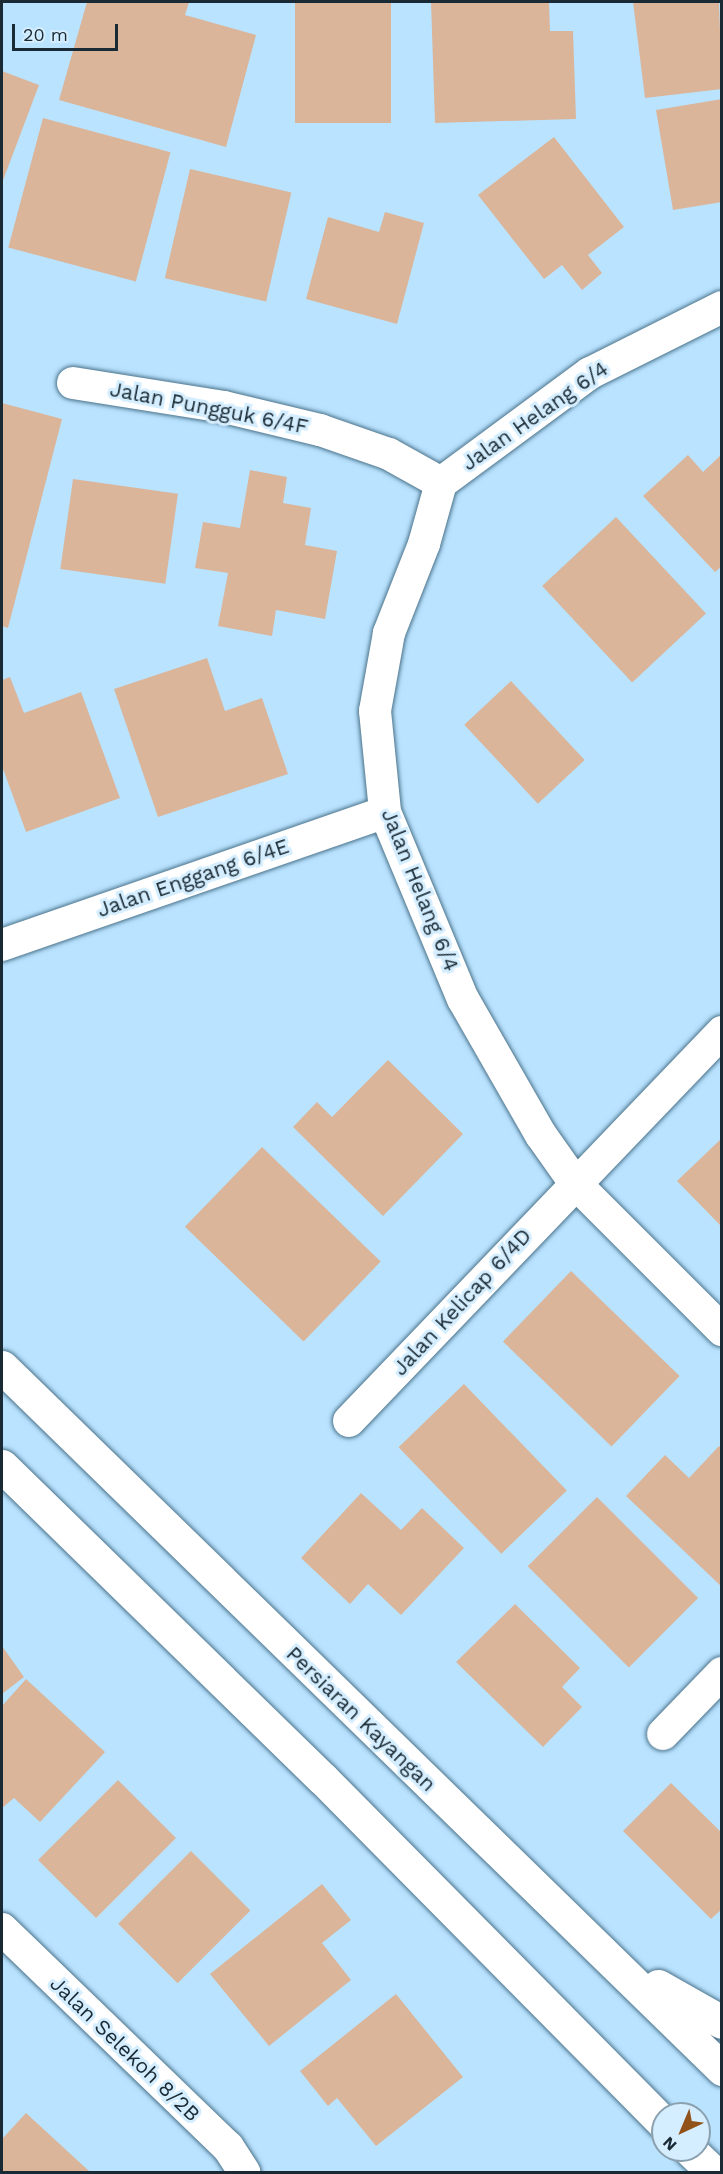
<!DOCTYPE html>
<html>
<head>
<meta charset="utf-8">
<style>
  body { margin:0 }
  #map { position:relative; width:723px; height:2174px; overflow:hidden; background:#b9e3ff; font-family:"Work Sans",sans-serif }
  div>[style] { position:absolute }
  .building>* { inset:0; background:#dbb59a; transform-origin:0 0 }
  .roads { filter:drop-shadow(0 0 2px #4c738b) drop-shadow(0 0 2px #4c738b) }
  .street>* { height:32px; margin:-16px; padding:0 16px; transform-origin:16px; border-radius:16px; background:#fff }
  .primary>* { height:33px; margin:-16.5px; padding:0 16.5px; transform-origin:16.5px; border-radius:16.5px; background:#fff }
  span { translate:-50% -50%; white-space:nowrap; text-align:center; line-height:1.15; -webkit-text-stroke:6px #d5eeff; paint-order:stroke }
  .street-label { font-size:21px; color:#192a34 }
  .frame { position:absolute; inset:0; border:3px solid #192a34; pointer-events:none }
  .north { position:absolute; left:651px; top:2102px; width:60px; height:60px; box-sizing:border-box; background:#d5eeff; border:2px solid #8aa0ae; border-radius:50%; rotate:224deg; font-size:16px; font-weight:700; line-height:24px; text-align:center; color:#192a34 }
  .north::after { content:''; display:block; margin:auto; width:21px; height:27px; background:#92531b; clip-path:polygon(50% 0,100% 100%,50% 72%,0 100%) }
  .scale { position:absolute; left:12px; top:24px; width:106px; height:27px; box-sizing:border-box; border:3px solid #192a34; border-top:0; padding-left:8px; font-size:18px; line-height:21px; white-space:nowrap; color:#192a34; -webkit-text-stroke:4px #d5eeff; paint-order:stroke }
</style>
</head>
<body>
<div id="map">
  <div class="building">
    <i style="clip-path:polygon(87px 2px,189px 2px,185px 15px,256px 35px,226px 147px,59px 100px)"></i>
    <i style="left:295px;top:2px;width:96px;height:121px"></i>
    <i style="clip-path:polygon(431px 2px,549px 2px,550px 31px,573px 31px,576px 119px,435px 123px)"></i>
    <i style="clip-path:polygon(633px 2px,719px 2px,722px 89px,645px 98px)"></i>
    <i style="clip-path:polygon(2px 71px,39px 85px,2px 183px)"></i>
    <i style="clip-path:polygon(722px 99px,722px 202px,673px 210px,656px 110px)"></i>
    <i style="left:43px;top:118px;width:132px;height:134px;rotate:15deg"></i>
    <i style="clip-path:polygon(554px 137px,624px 227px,588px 255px,602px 273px,582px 290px,562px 265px,544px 279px,478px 195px)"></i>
    <i style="left:190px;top:169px;width:104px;height:112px;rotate:13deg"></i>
    <i style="clip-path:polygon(385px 212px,424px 223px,397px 324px,306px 299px,328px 217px,379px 232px)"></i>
    <i style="clip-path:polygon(2px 403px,62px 419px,8px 628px,2px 626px)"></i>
    <i style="clip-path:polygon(722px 454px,722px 566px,715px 572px,643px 496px,688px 455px,703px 472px)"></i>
    <i style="clip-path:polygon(250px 470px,287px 477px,283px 503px,311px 508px,305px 545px,337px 551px,325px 619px,276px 610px,272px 636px,218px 626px,228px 573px,195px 568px,203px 522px,240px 528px)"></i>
    <i style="left:73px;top:479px;width:106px;height:91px;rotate:8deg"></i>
    <i style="left:616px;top:517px;width:132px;height:101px;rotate:47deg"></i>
    <i style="clip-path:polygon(207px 658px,225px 711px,262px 698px,288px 774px,158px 817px,114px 689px)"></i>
    <i style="clip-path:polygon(10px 677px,24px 713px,81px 692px,120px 798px,26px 832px,2px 766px,2px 680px)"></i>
    <i style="left:511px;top:681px;width:108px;height:64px;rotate:47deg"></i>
    <i style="clip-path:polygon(388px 1060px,463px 1134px,383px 1216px,293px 1127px,317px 1102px,332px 1117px)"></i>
    <i style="clip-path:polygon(722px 1138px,722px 1227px,677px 1181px)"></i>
    <i style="left:262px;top:1147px;width:165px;height:111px;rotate:44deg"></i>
    <i style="left:571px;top:1271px;width:151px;height:98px;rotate:44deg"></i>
    <i style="left:464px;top:1384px;width:148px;height:91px;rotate:46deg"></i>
    <i style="clip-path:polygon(719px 1446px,722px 1449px,722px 1587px,626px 1496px,665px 1455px,689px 1478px)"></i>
    <i style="clip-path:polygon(361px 1493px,401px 1530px,422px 1508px,464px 1548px,401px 1615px,368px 1584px,350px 1604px,301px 1558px)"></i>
    <i style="left:597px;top:1497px;width:143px;height:98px;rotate:45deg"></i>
    <i style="clip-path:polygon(515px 1604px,580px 1668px,562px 1687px,582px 1707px,543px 1747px,456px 1662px)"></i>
    <i style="clip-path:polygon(2px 1646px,24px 1677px,2px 1694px)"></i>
    <i style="clip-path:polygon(26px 1679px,105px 1752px,40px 1822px,14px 1798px,2px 1808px,2px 1706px)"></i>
    <i style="left:118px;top:1780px;width:82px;height:113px;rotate:45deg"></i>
    <i style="clip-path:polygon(671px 1783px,722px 1833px,722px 1909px,711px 1919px,623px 1831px)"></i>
    <i style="left:191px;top:1851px;width:84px;height:103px;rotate:45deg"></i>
    <i style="clip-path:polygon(322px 1884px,351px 1920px,322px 1943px,351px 1980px,269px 2046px,210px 1974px)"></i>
    <i style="clip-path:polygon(396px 1994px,463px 2077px,376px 2146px,337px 2098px,328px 2106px,300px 2071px)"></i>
    <i style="clip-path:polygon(26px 2113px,89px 2171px,87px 2172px,2px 2172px,2px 2139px)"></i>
  </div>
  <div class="roads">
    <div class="street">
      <i style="left:722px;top:307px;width:148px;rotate:153.4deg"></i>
      <i style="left:590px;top:373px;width:185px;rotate:143.6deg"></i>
      <i style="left:441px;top:483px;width:63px;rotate:105.6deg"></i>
      <i style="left:424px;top:544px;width:96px;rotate:111.5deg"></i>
      <i style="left:389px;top:633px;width:79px;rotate:100.2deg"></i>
      <i style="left:375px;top:711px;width:101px;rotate:84.3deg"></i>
      <i style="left:385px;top:812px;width:203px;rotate:67.4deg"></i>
      <i style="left:463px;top:999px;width:157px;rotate:60.2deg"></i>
      <i style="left:541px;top:1135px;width:59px;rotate:54.7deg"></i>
      <i style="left:575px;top:1183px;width:208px;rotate:45deg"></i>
      <i style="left:73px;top:383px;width:153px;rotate:9deg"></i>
      <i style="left:224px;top:407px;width:99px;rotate:13.5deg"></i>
      <i style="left:320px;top:430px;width:73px;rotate:19.2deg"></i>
      <i style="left:389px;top:454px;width:60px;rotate:29.1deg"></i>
      <i style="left:2px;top:945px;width:405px;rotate:-19.1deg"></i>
      <i style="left:349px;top:1421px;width:539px;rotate:-46.2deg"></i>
      <i style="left:663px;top:1734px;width:85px;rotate:-46deg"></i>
      <i style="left:2px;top:1929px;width:314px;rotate:44deg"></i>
      <i style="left:228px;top:2147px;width:30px;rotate:57deg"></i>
    </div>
    <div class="primary">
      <i style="left:2px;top:1367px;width:1006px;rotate:44.27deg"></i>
      <i style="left:2px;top:1466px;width:448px;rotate:44.3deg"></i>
      <i style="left:323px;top:1779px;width:483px;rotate:45.3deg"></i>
      <i style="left:658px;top:1986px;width:73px;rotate:29.4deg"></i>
      <i style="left:690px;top:2150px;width:32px;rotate:44deg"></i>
    </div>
  </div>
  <div class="street-label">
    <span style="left:209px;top:408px;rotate:11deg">Jalan Pungguk 6/4F</span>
    <span style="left:535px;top:416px;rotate:-35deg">Jalan Helang 6/4</span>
    <span style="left:193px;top:878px;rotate:-19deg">Jalan Enggang 6/4E</span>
    <span style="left:420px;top:890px;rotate:68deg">Jalan Helang 6/4</span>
    <span style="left:462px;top:1302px;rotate:-47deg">Jalan Kelicap 6/4D</span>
    <span style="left:361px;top:1719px;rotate:44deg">Persiaran Kayangan</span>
    <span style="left:125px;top:2049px;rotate:44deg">Jalan Selekoh 8/2B</span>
  </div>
  <div class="frame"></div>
  <div class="north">N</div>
  <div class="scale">20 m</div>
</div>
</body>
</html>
